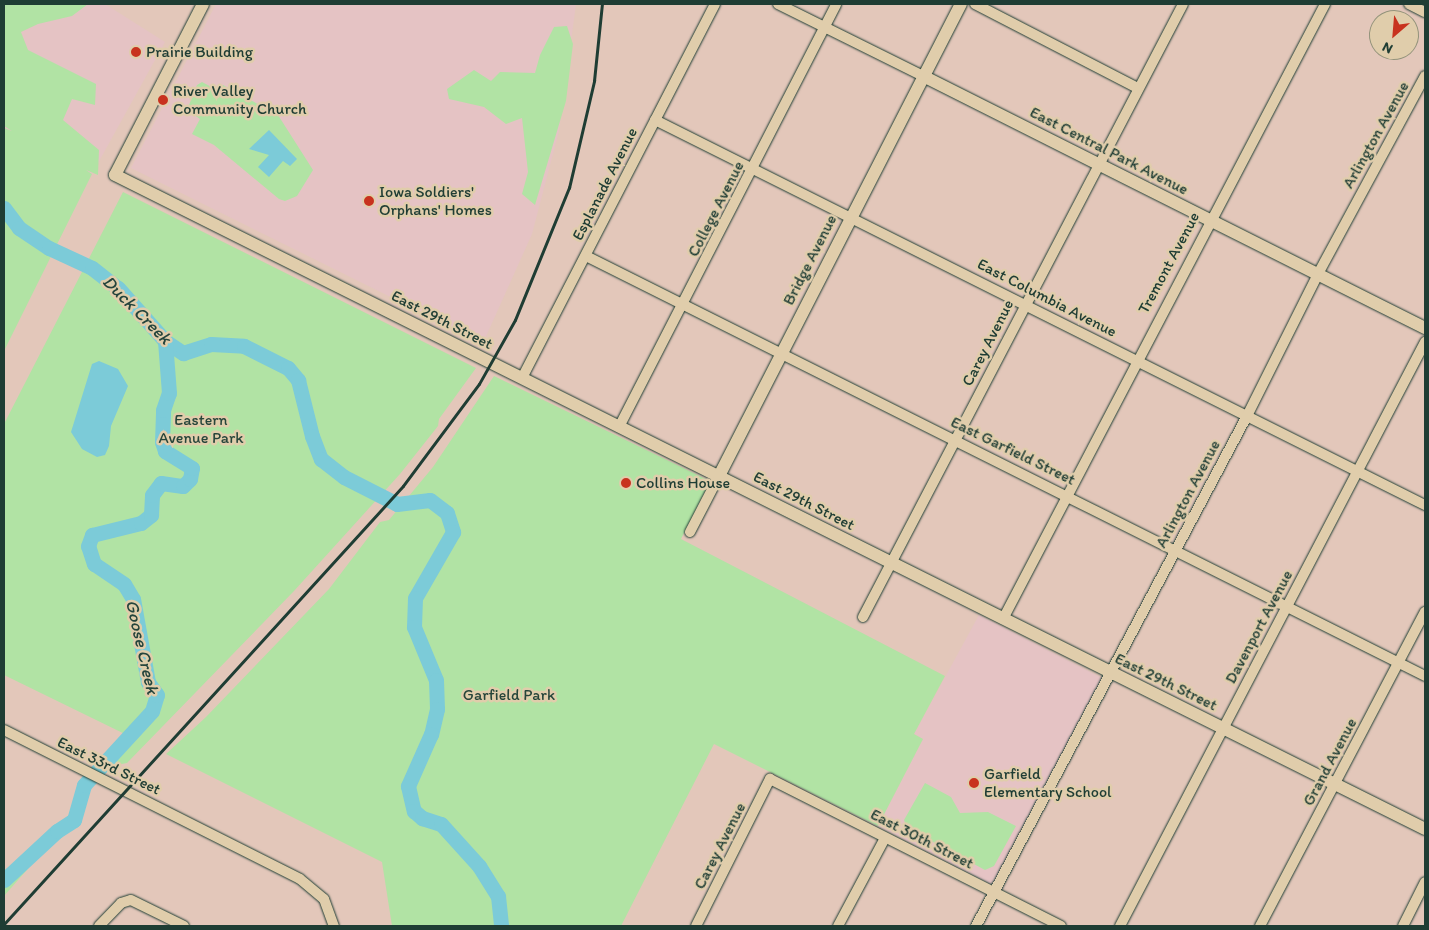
<!DOCTYPE html>
<html>
<head>
<meta charset="utf-8">
<style>
  body { margin:0 }
  #map { position:relative; width:1429px; height:930px; overflow:hidden; background:#e3c7ba; font-family:Itim,sans-serif }
  div>[style] { position:absolute }
  .built>* { inset:0; background:#e5c3c4 }
  .green>* { inset:0; background:#b1e3a4 }
  .water>* { inset:0; background:#7ccbd8 }
  .river>* { height:15px; margin:-7.5px; padding:0 7.5px; transform-origin:7.5px; border-radius:7.5px; background:#7ccbd8 }
  .roads { filter:drop-shadow(0 0 1px #1f3d34) drop-shadow(0 0 1px #1f3d34) }
  .minor>* { height:10px; margin:-5px; padding:0 5px; transform-origin:5px; border-radius:5px; background:#e0cdab }
  .tertiary>* { height:12px; margin:-6px; padding:0 6px; transform-origin:6px; border-radius:6px; background:#e0cdab }
  .rail>* { height:2.5px; margin:-1.25px; padding:0 1.25px; transform-origin:1.25px; border-radius:1.25px; background:#1f3d34 }
  .dots>* { width:14px; height:14px; translate:-50% -50%; box-sizing:border-box; border:2px solid #e0cdab; border-radius:50% }
  span { translate:-50% -50%; white-space:nowrap; text-align:center; line-height:1.15; -webkit-text-stroke:5px #e0cdab; paint-order:stroke }
  .poi-label { font-size:16px; color:#1f3d34 }
  .left { translate:0 -50%; text-align:left }
  .street-label { font-size:16px; color:#1f3d34 }
  .park-label { font-size:16px; color:#26453a }
  .water-label { font-size:18px; color:#24443c; font-style:italic }
  .frame { position:absolute; inset:0; border:5px solid #1f3d34; pointer-events:none }
  .north { position:absolute; left:1369px; top:10px; width:50px; height:50px; box-sizing:border-box; background:#e0cdab; border:1px solid #93937b; border-radius:50%; rotate:207deg; font-size:14px; font-weight:700; line-height:20px; text-align:center; color:#1f3d34 }
  .north::after { content:''; display:block; margin:auto; width:18px; height:22px; background:#c8321e; clip-path:polygon(50% 0,100% 100%,50% 72%,0 100%) }
</style>
</head>
<body>
<div id="map">
  <div class="built">
    <i style="clip-path:polygon(44px 4px,105px 4px,165px 42px,92px 174px,4px 128px,4px 12px)"></i>
    <i style="clip-path:polygon(216px 4px,576px 4px,559px 131px,532px 234px,483px 343px,131px 168px)"></i>
    <i style="clip-path:polygon(979px 615px,1102px 678px,992px 885px,878px 826px,923px 739px,914px 734px)"></i>
  </div>
  <div class="green">
    <i style="clip-path:polygon(4px 4px,88px 4px,72px 16px,38px 24px,21px 32px,28px 50px,96px 84px,95px 105px,72px 99px,63px 120px,99px 150px,98px 175px,86px 170px,92px 174px,4px 351px,4px 128px,12px 131px,4px 126px)"></i>
    <i style="clip-path:polygon(567px 26px,573px 44px,566px 101px,535px 205px,522px 194px,528px 172px,522px 118px,506px 124px,484px 107px,449px 99px,447px 89px,474px 70px,491px 81px,500px 72px,535px 73px,540px 55px,554px 27px)"></i>
    <i style="clip-path:polygon(202px 82px,219px 91px,223px 85px,278px 115px,313px 170px,297px 196px,285px 201px,279px 199px,214px 145px,192px 134px,200px 119px,187px 110px,197px 85px)"></i>
    <i style="clip-path:polygon(123px 192px,476px 368px,439px 419px,438px 426px,400px 474px,294px 591px,127px 763px,106px 767px,133px 738px,4px 675px,4px 424px)"></i>
    <i style="clip-path:polygon(494px 376px,710px 481px,681px 539px,945px 676px,914px 734px,923px 739px,878px 826px,714px 744px,621px 926px,392px 926px,382px 862px,166px 754px,206px 717px,329px 589px,380px 522px,389px 520px,433px 467px)"></i>
    <i style="clip-path:polygon(925px 783px,951px 797px,960px 813px,988px 812px,1016px 826px,994px 866px,985px 870px,907px 828px,904px 820px)"></i>
    <i style="clip-path:polygon(33px 854px,33px 863px,4px 896px,4px 871px)"></i>
  </div>
  <div class="water">
    <i style="clip-path:polygon(269px 130px,297px 159px,290px 166px,283px 161px,269px 177px,258px 167px,269px 155px,249px 149px)"></i>
    <i style="clip-path:polygon(99px 361px,118px 369px,128px 386px,111px 426px,109px 446px,105px 455px,97px 457px,82px 449px,71px 432px,92px 364px)"></i>
  </div>
  <div class="river">
    <i style="left:4px;top:208px;width:25px;rotate:53deg"></i>
    <i style="left:19px;top:228px;width:36px;rotate:34deg"></i>
    <i style="left:49px;top:248px;width:47px;rotate:24.9deg"></i>
    <i style="left:92px;top:268px;width:33px;rotate:38deg"></i>
    <i style="left:118px;top:288px;width:71px;rotate:48.4deg"></i>
    <i style="left:165px;top:341px;width:22px;rotate:34deg"></i>
    <i style="left:183px;top:353px;width:29px;rotate:-18deg"></i>
    <i style="left:211px;top:344px;width:33px;rotate:3deg"></i>
    <i style="left:244px;top:346px;width:49px;rotate:26.6deg"></i>
    <i style="left:288px;top:368px;width:16px;rotate:50deg"></i>
    <i style="left:298px;top:380px;width:58px;rotate:76deg"></i>
    <i style="left:312px;top:436px;width:25px;rotate:69deg"></i>
    <i style="left:321px;top:459px;width:29px;rotate:38deg"></i>
    <i style="left:344px;top:477px;width:59px;rotate:27deg"></i>
    <i style="left:397px;top:504px;width:33px;rotate:-7deg"></i>
    <i style="left:430px;top:500px;width:21px;rotate:37deg"></i>
    <i style="left:447px;top:513px;width:20px;rotate:72deg"></i>
    <i style="left:453px;top:532px;width:76px;rotate:119.9deg"></i>
    <i style="left:415px;top:598px;width:29px;rotate:92deg"></i>
    <i style="left:414px;top:627px;width:57px;rotate:67.5deg"></i>
    <i style="left:436px;top:680px;width:29px;rotate:88deg"></i>
    <i style="left:437px;top:709px;width:26px;rotate:103deg"></i>
    <i style="left:431px;top:734px;width:57px;rotate:113.9deg"></i>
    <i style="left:408px;top:786px;width:26px;rotate:77deg"></i>
    <i style="left:414px;top:811px;width:11px;rotate:41deg"></i>
    <i style="left:422px;top:818px;width:20px;rotate:18deg"></i>
    <i style="left:441px;top:824px;width:57px;rotate:47.9deg"></i>
    <i style="left:479px;top:866px;width:36px;rotate:58deg"></i>
    <i style="left:498px;top:896px;width:30px;rotate:84deg"></i>
    <i style="left:4px;top:880px;width:72px;rotate:-42.8deg"></i>
    <i style="left:57px;top:831px;width:20px;rotate:-33deg"></i>
    <i style="left:74px;top:820px;width:36px;rotate:-74deg"></i>
    <i style="left:84px;top:785px;width:100px;rotate:-47.4deg"></i>
    <i style="left:152px;top:711px;width:17px;rotate:-73deg"></i>
    <i style="left:157px;top:695px;width:16px;rotate:-125deg"></i>
    <i style="left:148px;top:682px;width:84px;rotate:-100.2deg"></i>
    <i style="left:133px;top:599px;width:17px;rotate:-121deg"></i>
    <i style="left:124px;top:584px;width:36px;rotate:-146deg"></i>
    <i style="left:94px;top:564px;width:19px;rotate:-108deg"></i>
    <i style="left:88px;top:546px;width:12px;rotate:-70deg"></i>
    <i style="left:92px;top:535px;width:50px;rotate:-13.8deg"></i>
    <i style="left:141px;top:523px;width:13px;rotate:-39deg"></i>
    <i style="left:151px;top:515px;width:20px;rotate:-87deg"></i>
    <i style="left:152px;top:495px;width:15px;rotate:-53deg"></i>
    <i style="left:161px;top:483px;width:22px;rotate:8deg"></i>
    <i style="left:183px;top:486px;width:10px;rotate:-45deg"></i>
    <i style="left:190px;top:479px;width:11px;rotate:-80deg"></i>
    <i style="left:192px;top:468px;width:32px;rotate:-148deg"></i>
    <i style="left:165px;top:451px;width:9px;rotate:-108deg"></i>
    <i style="left:162px;top:442px;width:32px;rotate:-88deg"></i>
    <i style="left:163px;top:410px;width:18px;rotate:-71deg"></i>
    <i style="left:169px;top:393px;width:52px;rotate:-94.4deg"></i>
  </div>
  <div class="roads">
    <div class="minor">
      <i style="left:778px;top:4px;width:162px;rotate:26.4deg"></i>
      <i style="left:975px;top:4px;width:183px;rotate:27.3deg"></i>
      <i style="left:1409px;top:4px;width:18px;rotate:27deg"></i>
      <i style="left:655px;top:120px;width:861px;rotate:26.57deg"></i>
      <i style="left:586px;top:256px;width:938px;rotate:26.59deg"></i>
      <i style="left:522px;top:378px;width:421px;rotate:-62.7deg"></i>
      <i style="left:619px;top:427px;width:475px;rotate:-62.8deg"></i>
      <i style="left:690px;top:532px;width:63px;rotate:-62.6deg"></i>
      <i style="left:863px;top:617px;width:691px;rotate:-62.43deg"></i>
      <i style="left:1003px;top:619px;width:694px;rotate:-62.36deg"></i>
      <i style="left:4px;top:730px;width:331px;rotate:26.7deg"></i>
      <i style="left:300px;top:879px;width:31px;rotate:40deg"></i>
      <i style="left:324px;top:899px;width:29px;rotate:70deg"></i>
      <i style="left:99px;top:926px;width:32px;rotate:-46deg"></i>
      <i style="left:121px;top:903px;width:10px;rotate:-17deg"></i>
      <i style="left:131px;top:900px;width:59px;rotate:26.1deg"></i>
      <i style="left:696px;top:926px;width:165px;rotate:-63.3deg"></i>
      <i style="left:770px;top:779px;width:326px;rotate:26.8deg"></i>
      <i style="left:838px;top:926px;width:100px;rotate:-61.9deg"></i>
      <i style="left:976px;top:926px;width:578px;rotate:-62.02deg"></i>
      <i style="left:1247px;top:416px;width:159px;rotate:-63.4deg"></i>
      <i style="left:1318px;top:274px;width:225px;rotate:-61.6deg"></i>
      <i style="left:1120px;top:926px;width:659px;rotate:-62.42deg"></i>
      <i style="left:1260px;top:926px;width:355px;rotate:-62.3deg"></i>
      <i style="left:1403px;top:926px;width:49px;rotate:-63.4deg"></i>
    </div>
    <div class="tertiary">
      <i style="left:203px;top:4px;width:192px;rotate:117.2deg"></i>
      <i style="left:115px;top:175px;width:1464px;rotate:26.53deg"></i>
      <i style="left:923px;top:76px;width:562px;rotate:26.66deg"></i>
      <i style="left:719px;top:476px;width:530px;rotate:-62.86deg"></i>
    </div>
  </div>
  <div class="rail">
    <i style="left:4px;top:924px;width:592px;rotate:-47.67deg"></i>
    <i style="left:403px;top:486px;width:127px;rotate:-53.3deg"></i>
    <i style="left:479px;top:384px;width:73px;rotate:-60.6deg"></i>
    <i style="left:515px;top:320px;width:143px;rotate:-67.8deg"></i>
    <i style="left:569px;top:188px;width:110px;rotate:-76.8deg"></i>
    <i style="left:594px;top:81px;width:77px;rotate:-84.1deg"></i>
  </div>
  <div class="dots">
    <i style="left:136px;top:52px;background:#c8321e"></i>
    <i style="left:163px;top:100px;background:#c8321e"></i>
    <i style="left:369px;top:201px;background:#c8321e"></i>
    <i style="left:626px;top:483px;background:#c8321e"></i>
    <i style="left:974px;top:783px;background:#c8321e"></i>
  </div>
  <div class="poi-label">
    <span class="left" style="left:146px;top:52px">Prairie Building</span>
    <span class="left" style="left:173px;top:100px">River Valley<br>Community Church</span>
    <span class="left" style="left:379px;top:201px">Iowa Soldiers'<br>Orphans' Homes</span>
    <span class="left" style="left:636px;top:483px">Collins House</span>
    <span class="left" style="left:984px;top:783px">Garfield<br>Elementary School</span>
  </div>
  <div class="street-label">
    <span style="left:1376px;top:135px;rotate:-61deg">Arlington Avenue</span>
    <span style="left:1109px;top:151px;rotate:27deg">East Central Park Avenue</span>
    <span style="left:605px;top:184px;rotate:-63deg">Esplanade Avenue</span>
    <span style="left:716px;top:209px;rotate:-63deg">College Avenue</span>
    <span style="left:810px;top:260px;rotate:-63deg">Bridge Avenue</span>
    <span style="left:1169px;top:263px;rotate:-62deg">Tremont Avenue</span>
    <span style="left:1047px;top:298px;rotate:27deg">East Columbia Avenue</span>
    <span style="left:442px;top:320px;rotate:27deg">East 29th Street</span>
    <span style="left:988px;top:343px;rotate:-63deg">Carey Avenue</span>
    <span style="left:1013px;top:451px;rotate:26deg">East Garfield Street</span>
    <span style="left:1188px;top:494px;rotate:-62deg">Arlington Avenue</span>
    <span style="left:804px;top:501px;rotate:27deg">East 29th Street</span>
    <span style="left:1259px;top:627px;rotate:-62deg">Davenport Avenue</span>
    <span style="left:1166px;top:682px;rotate:26deg">East 29th Street</span>
    <span style="left:1330px;top:762px;rotate:-62deg">Grand Avenue</span>
    <span style="left:109px;top:766px;rotate:26deg">East 33rd Street</span>
    <span style="left:922px;top:839px;rotate:27deg">East 30th Street</span>
    <span style="left:720px;top:846px;rotate:-63deg">Carey Avenue</span>
  </div>
  <div class="park-label">
    <span style="left:201px;top:429px">Eastern<br>Avenue Park</span>
    <span style="left:509px;top:695px">Garfield Park</span>
  </div>
  <div class="water-label">
    <span style="left:137px;top:310px;rotate:45deg">Duck Creek</span>
    <span style="left:142px;top:647px;rotate:77deg">Goose Creek</span>
  </div>
  <div class="frame"></div>
  <div class="north">N</div>
</div>
</body>
</html>
